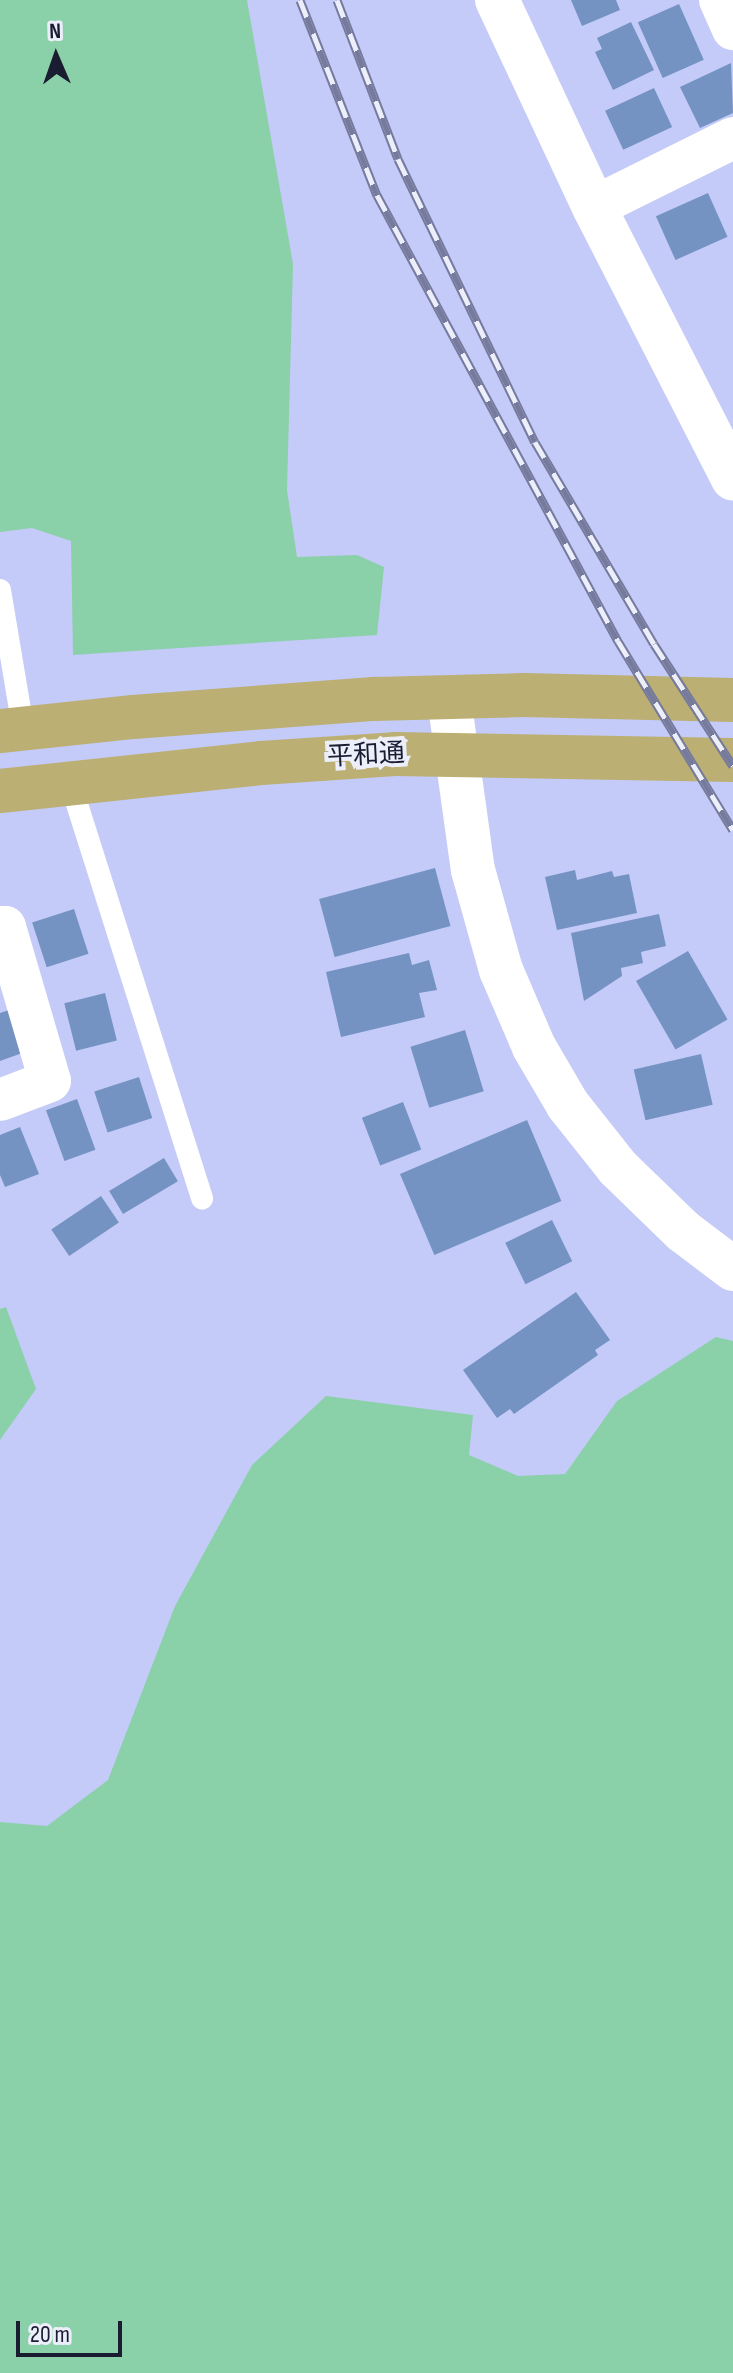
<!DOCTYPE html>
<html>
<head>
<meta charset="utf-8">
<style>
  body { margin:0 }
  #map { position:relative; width:733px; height:2373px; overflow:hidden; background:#c4cbf8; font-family:"Sofia Sans Condensed","Noto Sans JP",sans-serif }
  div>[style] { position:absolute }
  .green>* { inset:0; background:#8ad0a8 }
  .building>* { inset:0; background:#7493c3; transform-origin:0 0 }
  .service>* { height:22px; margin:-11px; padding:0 11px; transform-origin:11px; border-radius:11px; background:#fff }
  .minor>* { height:42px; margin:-21px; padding:0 21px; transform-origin:21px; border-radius:21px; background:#fff }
  .tertiary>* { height:44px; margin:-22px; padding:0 22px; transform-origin:22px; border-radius:22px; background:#fff }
  .trunk>* { height:44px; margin:-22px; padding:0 22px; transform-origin:22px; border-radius:22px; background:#bbaf73 }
  .rail>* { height:9px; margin-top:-4.5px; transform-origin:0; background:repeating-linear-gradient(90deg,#eceefa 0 18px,#767b9d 0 36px); box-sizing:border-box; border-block:2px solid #767b9d }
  span { translate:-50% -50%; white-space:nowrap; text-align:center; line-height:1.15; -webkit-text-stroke:8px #eceefa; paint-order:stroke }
  .street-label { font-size:26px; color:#1a1c31 }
  .north { position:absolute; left:16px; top:16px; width:80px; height:80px; -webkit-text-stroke:6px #eceefa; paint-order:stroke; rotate:358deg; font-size:22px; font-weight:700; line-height:32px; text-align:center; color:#1a1c31 }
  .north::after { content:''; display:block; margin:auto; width:28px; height:36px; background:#1a1c31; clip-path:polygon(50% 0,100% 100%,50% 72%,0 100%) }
  .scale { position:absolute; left:16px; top:2321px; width:106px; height:36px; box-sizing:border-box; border:4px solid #1a1c31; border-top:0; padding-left:10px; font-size:24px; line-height:28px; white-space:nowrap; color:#1a1c31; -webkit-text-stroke:6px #eceefa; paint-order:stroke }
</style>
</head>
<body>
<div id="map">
  <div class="green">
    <i style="clip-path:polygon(0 0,247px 0,293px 264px,287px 490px,297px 557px,357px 555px,384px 567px,377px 635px,73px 655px,71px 541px,32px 528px,0 532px)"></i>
    <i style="clip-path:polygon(6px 1307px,36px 1389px,0 1440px,0 1309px)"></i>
    <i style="clip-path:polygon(716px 1337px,733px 1341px,733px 2373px,0 2373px,0 1822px,47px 1826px,108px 1780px,175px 1606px,252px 1465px,326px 1396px,473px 1415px,469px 1455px,518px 1476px,565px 1474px,617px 1401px)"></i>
  </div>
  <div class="building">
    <i style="clip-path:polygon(571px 0,616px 0,620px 10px,582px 26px)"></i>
    <i style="left:679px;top:4px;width:61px;height:45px;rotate:66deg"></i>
    <i style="clip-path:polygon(631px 22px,654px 70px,613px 90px,595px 52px,602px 49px,597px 38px)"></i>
    <i style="clip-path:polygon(731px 63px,733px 113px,700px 128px,680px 87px)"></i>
    <i style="left:654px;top:88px;width:43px;height:54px;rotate:65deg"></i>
    <i style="left:708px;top:193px;width:48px;height:57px;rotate:66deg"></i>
    <i style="left:435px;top:868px;width:60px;height:120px;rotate:75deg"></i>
    <i style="clip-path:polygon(575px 870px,577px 880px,612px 871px,614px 877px,629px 874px,637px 913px,557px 930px,545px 877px)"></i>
    <i style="left:74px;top:909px;width:47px;height:44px;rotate:72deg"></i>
    <i style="clip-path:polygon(659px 914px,666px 946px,641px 952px,643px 963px,621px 968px,622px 976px,584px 1001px,571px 933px)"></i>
    <i style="left:688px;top:951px;width:79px;height:60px;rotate:60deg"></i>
    <i style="clip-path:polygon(409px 953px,412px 965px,429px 960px,437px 990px,419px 993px,425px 1017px,341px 1037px,326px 972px)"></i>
    <i style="left:105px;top:993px;width:49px;height:42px;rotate:76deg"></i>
    <i style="clip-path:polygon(9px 1010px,25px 1052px,0 1061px,0 1013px)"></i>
    <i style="left:465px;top:1030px;width:64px;height:57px;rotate:73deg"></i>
    <i style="left:701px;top:1054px;width:52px;height:69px;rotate:77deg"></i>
    <i style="left:139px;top:1077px;width:43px;height:47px;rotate:72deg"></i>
    <i style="left:77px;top:1099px;width:54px;height:33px;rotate:70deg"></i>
    <i style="left:403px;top:1102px;width:51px;height:44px;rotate:69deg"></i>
    <i style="left:527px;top:1120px;width:88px;height:138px;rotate:67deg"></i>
    <i style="clip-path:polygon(20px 1127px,39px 1174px,5px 1187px,0 1175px,0 1135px)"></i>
    <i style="left:164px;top:1158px;width:27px;height:64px;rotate:59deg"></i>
    <i style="left:101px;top:1196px;width:32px;height:60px;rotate:56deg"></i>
    <i style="left:552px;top:1220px;width:46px;height:52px;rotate:64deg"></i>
    <i style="clip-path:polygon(576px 1292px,610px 1340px,595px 1350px,598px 1355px,514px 1414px,510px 1409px,497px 1418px,463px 1370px)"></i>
  </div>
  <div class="service">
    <i style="left:0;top:590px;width:140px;rotate:80.5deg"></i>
    <i style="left:70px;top:782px;width:437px;rotate:72.4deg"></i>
  </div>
  <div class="minor">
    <i style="left:720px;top:0;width:32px;rotate:66deg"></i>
    <i style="left:594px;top:207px;width:155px;rotate:-26.4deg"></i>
    <i style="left:0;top:927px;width:5px"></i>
    <i style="left:5px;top:927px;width:160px;rotate:73.7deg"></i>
    <i style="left:50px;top:1081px;width:53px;rotate:159.2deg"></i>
  </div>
  <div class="tertiary">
    <i style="left:497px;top:0;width:229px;rotate:64.9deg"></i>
    <i style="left:594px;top:207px;width:305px;rotate:62.9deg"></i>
    <i style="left:449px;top:698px;width:174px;rotate:82.1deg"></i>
    <i style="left:473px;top:870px;width:104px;rotate:74.4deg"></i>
    <i style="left:501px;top:970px;width:84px;rotate:66.8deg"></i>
    <i style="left:534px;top:1047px;width:67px;rotate:59.6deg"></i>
    <i style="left:568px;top:1105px;width:80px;rotate:51.6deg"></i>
    <i style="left:618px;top:1168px;width:91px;rotate:44.1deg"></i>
    <i style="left:683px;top:1231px;width:63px;rotate:37.2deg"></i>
  </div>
  <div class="trunk">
    <i style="left:0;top:731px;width:134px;rotate:-6deg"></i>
    <i style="left:133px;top:717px;width:242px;rotate:-4.3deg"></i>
    <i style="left:374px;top:699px;width:150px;rotate:-1.5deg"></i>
    <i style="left:524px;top:695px;width:209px;rotate:1.4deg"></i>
    <i style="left:0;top:791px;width:262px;rotate:-6.1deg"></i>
    <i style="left:261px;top:763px;width:134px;rotate:-3.8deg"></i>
    <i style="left:395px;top:754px;width:338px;rotate:1deg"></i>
  </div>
  <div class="rail">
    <i style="left:300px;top:0;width:210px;rotate:68.5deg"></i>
    <i style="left:377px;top:195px;width:507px;rotate:61.62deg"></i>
    <i style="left:618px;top:641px;width:221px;rotate:58.7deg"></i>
    <i style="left:337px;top:0;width:170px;rotate:69deg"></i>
    <i style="left:398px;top:159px;width:314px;rotate:64.2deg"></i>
    <i style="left:535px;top:442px;width:234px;rotate:59.5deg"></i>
    <i style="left:654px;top:644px;width:145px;rotate:57.1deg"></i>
  </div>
  <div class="street-label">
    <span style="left:366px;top:756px;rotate:-3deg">平和通</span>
  </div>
  <div class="north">N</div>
  <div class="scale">20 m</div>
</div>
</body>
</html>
